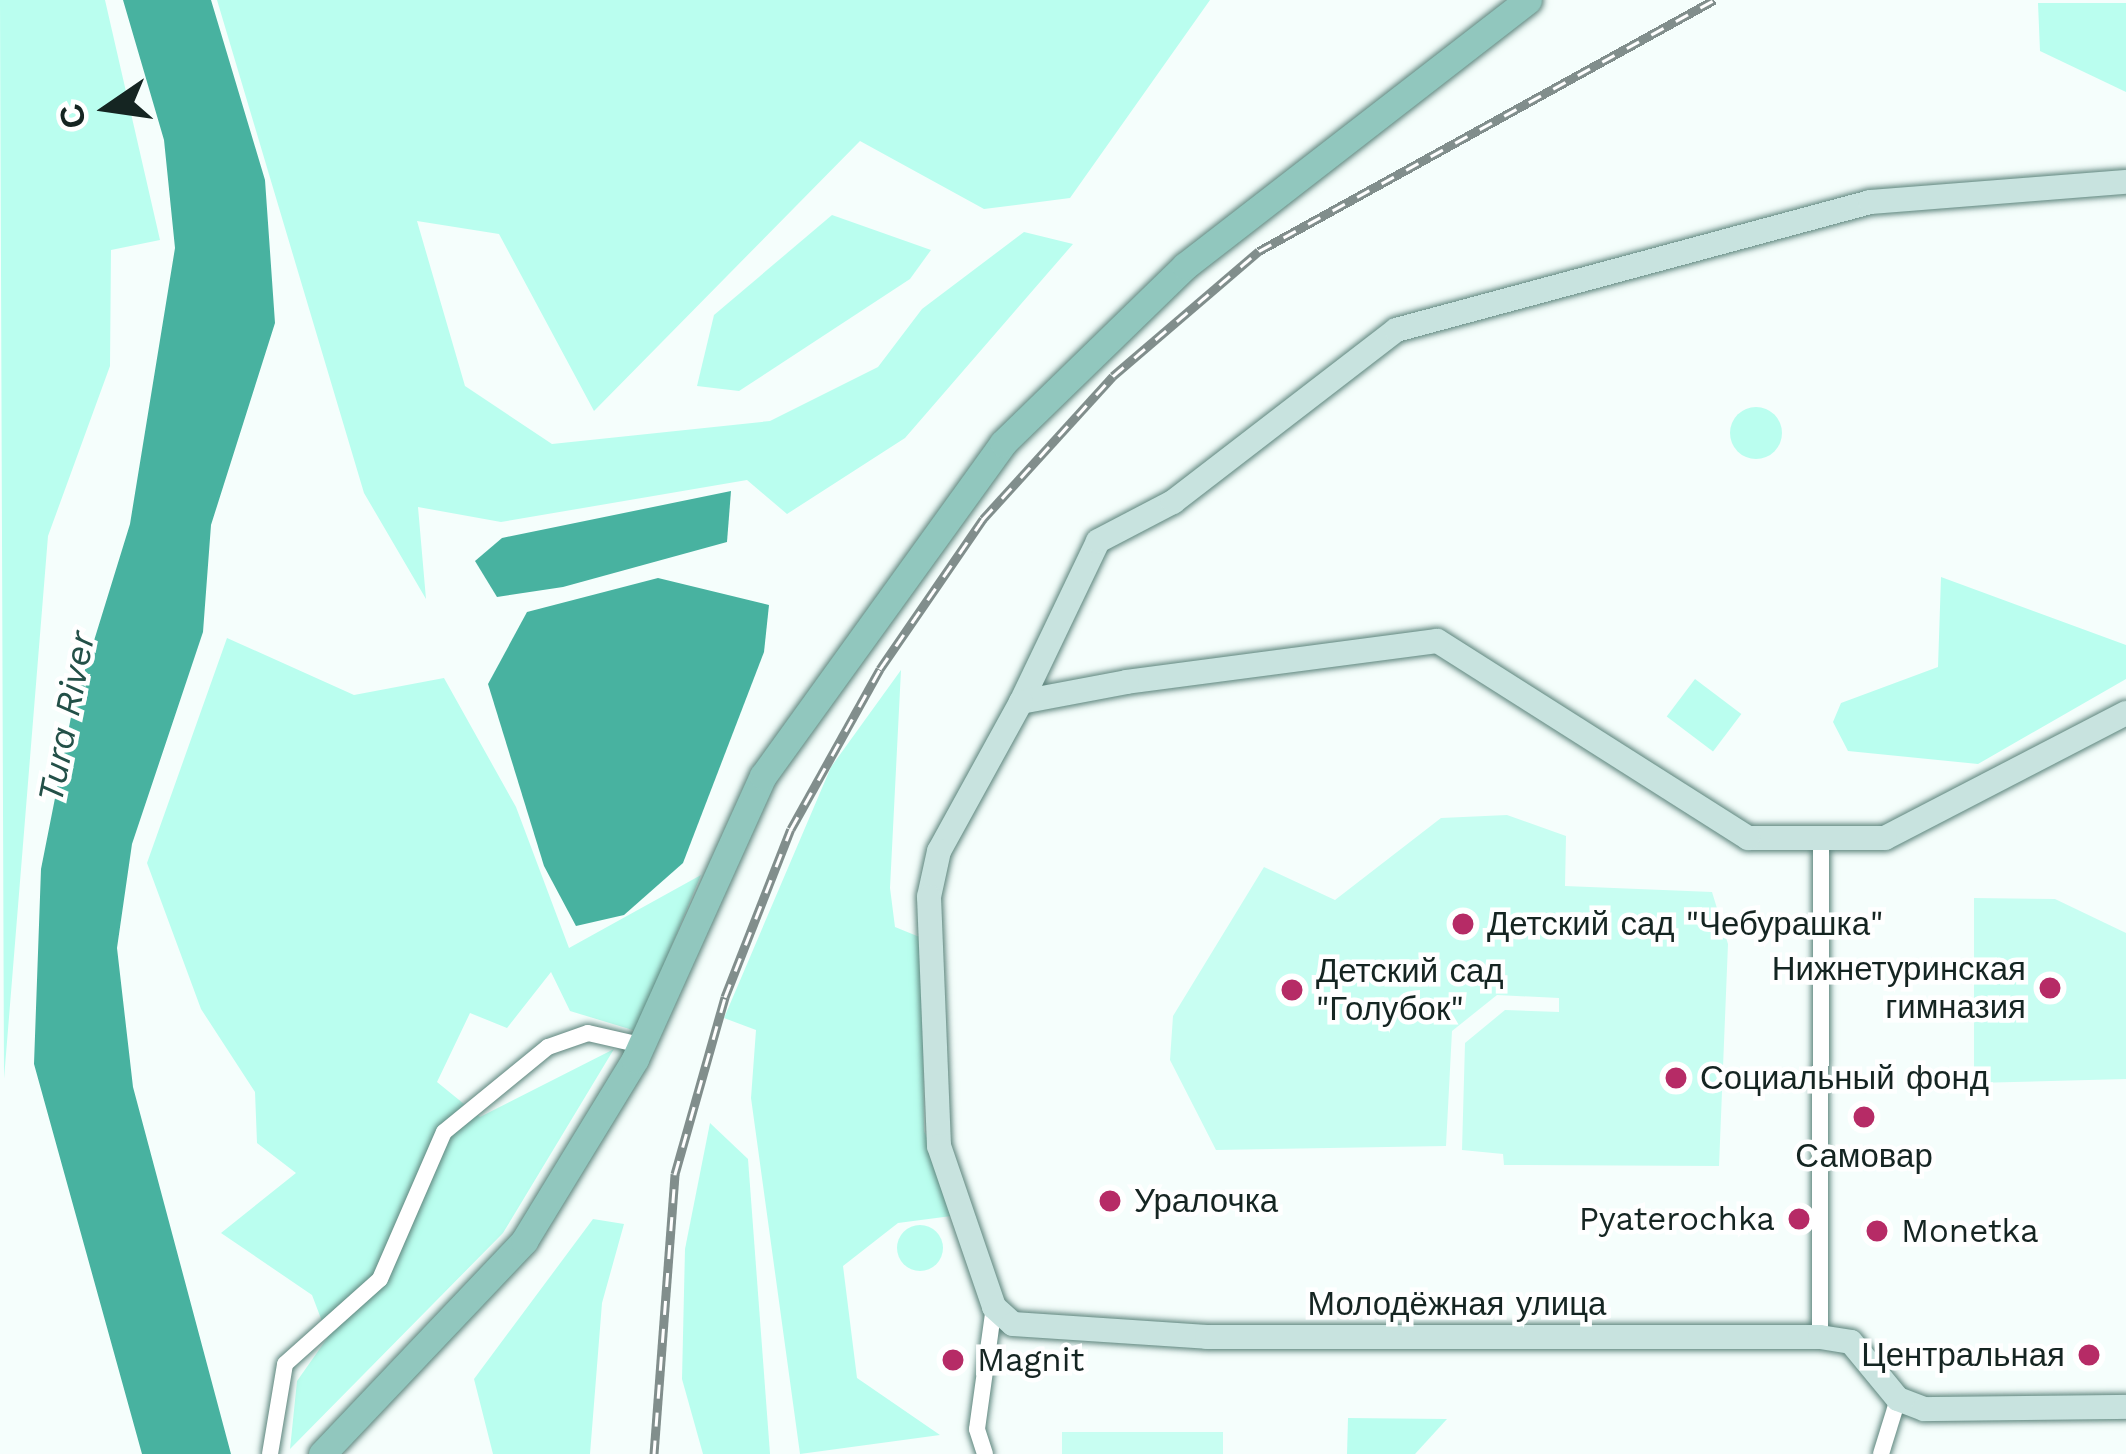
<!DOCTYPE html>
<html>
<head>
<meta charset="utf-8">
<style>
  body { margin:0 }
  #map { position:relative; width:2126px; height:1454px; overflow:hidden; background:#f5fefc; font-family:"Work Sans",sans-serif }
  div>[style] { position:absolute }
  .built>* { inset:0; background:#c8fef2; transform-origin:0 0 }
  .green>* { inset:0; background:#bafeef; transform-origin:0 0 }
  .round { border-radius:50% }
  .water>* { inset:0; background:#48b2a0 }
  .roads { filter:drop-shadow(0 0 3px #5c847c) drop-shadow(0 0 3px #5c847c) }
  .street>* { height:16px; margin:-8px; padding:0 8px; transform-origin:8px; border-radius:8px; background:#fff }
  .secondary>* { height:24px; margin:-12px; padding:0 12px; transform-origin:12px; border-radius:12px; background:#c8e3df }
  .primary>* { height:27px; margin:-13.5px; padding:0 13.5px; transform-origin:13.5px; border-radius:13.5px; background:#91c7be }
  .rail>* { height:9px; margin-top:-4.5px; transform-origin:0; background:repeating-linear-gradient(90deg,#fff 0 14px,#818e8c 0 28px); box-sizing:border-box; border-block:3px solid #818e8c }
  .dots>* { width:33px; height:33px; translate:-50% -50%; box-sizing:border-box; border:6px solid #fff; border-radius:50% }
  span { translate:-50% -50%; white-space:nowrap; text-align:center; line-height:1.15; -webkit-text-stroke:9px #fff; paint-order:stroke }
  .poi-label { font-size:33px; color:#152522 }
  .left { translate:0 -50%; text-align:left }
  .right { translate:-100% -50%; text-align:right }
  .street-label { font-size:33px; color:#152522 }
  .water-label { font-size:36px; color:#235048; font-style:italic }
  .north { position:absolute; left:48px; top:48px; width:120px; height:120px; -webkit-text-stroke:9px #fff; paint-order:stroke; rotate:257deg; font-size:33px; font-weight:700; line-height:48px; text-align:center; color:#152522 }
  .north::after { content:''; display:block; margin:auto; width:42px; height:54px; background:#152522; clip-path:polygon(50% 0,100% 100%,50% 72%,0 100%) }
</style>
</head>
<body>
<div id="map">
  <div class="built">
    <i style="clip-path:polygon(1507px 815px,1566px 836px,1565px 886px,1712px 892px,1728px 944px,1719px 1166px,1504px 1165px,1503px 1154px,1462px 1150px,1465px 1043px,1505px 1010px,1559px 1012px,1559px 998px,1497px 995px,1452px 1031px,1446px 1146px,1216px 1150px,1170px 1060px,1173px 1016px,1264px 867px,1335px 900px,1441px 818px)"></i>
    <i style="clip-path:polygon(1974px 898px,2055px 899px,2126px 933px,2126px 1079px,1974px 1083px)"></i>
    <i style="left:1223px;top:1432px;width:22px;height:161px;rotate:90deg"></i>
  </div>
  <div class="green">
    <i style="clip-path:polygon(0 0,105px 0,160px 240px,111px 250px,110px 366px,48px 536px,4px 1079px)"></i>
    <i style="clip-path:polygon(217px 0,1210px 0,1070px 198px,984px 209px,860px 141px,594px 411px,499px 234px,417px 221px,465px 386px,552px 444px,770px 421px,878px 367px,922px 309px,1024px 232px,1073px 244px,905px 438px,787px 514px,747px 480px,501px 522px,418px 507px,426px 599px,364px 493px)"></i>
    <i style="clip-path:polygon(2038px 3px,2126px 3px,2126px 92px,2040px 51px)"></i>
    <i style="clip-path:polygon(832px 215px,931px 250px,910px 279px,739px 391px,697px 386px,714px 315px)"></i>
    <i class="round" style="left:1730px;top:407px;width:52px;height:52px"></i>
    <i style="clip-path:polygon(1941px 577px,2126px 645px,2126px 679px,1978px 764px,1848px 751px,1833px 722px,1841px 703px,1938px 667px)"></i>
    <i style="clip-path:polygon(227px 638px,354px 695px,444px 678px,516px 807px,569px 948px,701px 875px,636px 1031px,570px 1011px,551px 972px,507px 1028px,470px 1013px,437px 1082px,480px 1117px,614px 1049px,503px 1233px,290px 1449px,297px 1381px,328px 1337px,312px 1295px,221px 1233px,296px 1173px,257px 1143px,255px 1092px,201px 1009px,147px 863px)"></i>
    <i style="clip-path:polygon(901px 670px,890px 888px,895px 927px,922px 938px,924px 1131px,959px 1215px,898px 1223px,843px 1266px,857px 1378px,940px 1435px,800px 1454px,751px 1098px,756px 1030px,724px 1018px,831px 767px)"></i>
    <i style="left:1695px;top:679px;width:58px;height:47px;rotate:37deg"></i>
    <i style="clip-path:polygon(710px 1123px,748px 1159px,770px 1454px,703px 1454px,682px 1379px,685px 1249px)"></i>
    <i style="clip-path:polygon(593px 1219px,624px 1224px,602px 1303px,590px 1454px,493px 1454px,474px 1379px)"></i>
    <i class="round" style="left:897px;top:1225px;width:46px;height:46px"></i>
    <i style="clip-path:polygon(1348px 1418px,1447px 1419px,1415px 1454px,1347px 1454px)"></i>
  </div>
  <div class="water">
    <i style="clip-path:polygon(123px 0,211px 0,265px 180px,275px 323px,211px 525px,203px 632px,132px 844px,117px 948px,133px 1087px,231px 1454px,142px 1454px,34px 1064px,41px 869px,72px 712px,130px 524px,175px 248px,164px 140px)"></i>
    <i style="clip-path:polygon(731px 491px,727px 542px,563px 587px,497px 597px,475px 561px,502px 538px)"></i>
    <i style="clip-path:polygon(658px 578px,769px 605px,764px 652px,683px 863px,624px 915px,576px 926px,544px 866px,488px 684px,527px 612px)"></i>
  </div>
  <div class="roads">
    <div class="street">
      <i style="left:1820px;top:1337px;width:500px;rotate:-89.89deg"></i>
      <i style="left:270px;top:1454px;width:91px;rotate:-80.5deg"></i>
      <i style="left:285px;top:1364px;width:127px;rotate:-41.8deg"></i>
      <i style="left:380px;top:1279px;width:160px;rotate:-66.5deg"></i>
      <i style="left:444px;top:1132px;width:134px;rotate:-39.3deg"></i>
      <i style="left:548px;top:1047px;width:42px;rotate:-19.3deg"></i>
      <i style="left:588px;top:1033px;width:54px;rotate:12.8deg"></i>
      <i style="left:985px;top:1454px;width:26px;rotate:-108deg"></i>
      <i style="left:977px;top:1429px;width:123px;rotate:-82.1deg"></i>
      <i style="left:1881px;top:1454px;width:58px;rotate:-72.8deg"></i>
    </div>
    <div class="secondary">
      <i style="left:1021px;top:702px;width:178px;rotate:-64.4deg"></i>
      <i style="left:1098px;top:541px;width:85px;rotate:-27.5deg"></i>
      <i style="left:1173px;top:502px;width:282px;rotate:-37.6deg"></i>
      <i style="left:1396px;top:330px;width:491px;rotate:-15.1deg"></i>
      <i style="left:1870px;top:202px;width:257px;rotate:-4.5deg"></i>
      <i style="left:2126px;top:713px;width:271px;rotate:152.6deg"></i>
      <i style="left:1885px;top:838px;width:137px;rotate:180deg"></i>
      <i style="left:1748px;top:838px;width:368px;rotate:-147.6deg"></i>
      <i style="left:1437px;top:641px;width:313px;rotate:172.5deg"></i>
      <i style="left:1127px;top:682px;width:108px;rotate:169.3deg"></i>
      <i style="left:1021px;top:702px;width:170px;rotate:118.8deg"></i>
      <i style="left:939px;top:851px;width:47px;rotate:102.3deg"></i>
      <i style="left:929px;top:897px;width:249px;rotate:87.7deg"></i>
      <i style="left:939px;top:1146px;width:170px;rotate:71.1deg"></i>
      <i style="left:994px;top:1307px;width:25px;rotate:42deg"></i>
      <i style="left:1013px;top:1324px;width:194px;rotate:3.8deg"></i>
      <i style="left:1207px;top:1337px;width:613px"></i>
      <i style="left:1820px;top:1337px;width:31px;rotate:9deg"></i>
      <i style="left:1851px;top:1342px;width:74px;rotate:50.5deg"></i>
      <i style="left:1898px;top:1399px;width:28px;rotate:21deg"></i>
      <i style="left:1924px;top:1409px;width:202px;rotate:-0.6deg"></i>
    </div>
    <div class="primary">
      <i style="left:322px;top:1454px;width:294px;rotate:-46.5deg"></i>
      <i style="left:524px;top:1241px;width:213px;rotate:-58.6deg"></i>
      <i style="left:635px;top:1059px;width:311px;rotate:-65.7deg"></i>
      <i style="left:763px;top:776px;width:410px;rotate:-54.2deg"></i>
      <i style="left:1003px;top:443px;width:254px;rotate:-44.2deg"></i>
      <i style="left:1185px;top:266px;width:434px;rotate:-37.8deg"></i>
    </div>
  </div>
  <div class="rail">
    <i style="left:654px;top:1454px;width:281px;rotate:-85.7deg"></i>
    <i style="left:675px;top:1174px;width:184px;rotate:-74.2deg"></i>
    <i style="left:725px;top:997px;width:180px;rotate:-68.6deg"></i>
    <i style="left:791px;top:829px;width:183px;rotate:-60.9deg"></i>
    <i style="left:880px;top:669px;width:182px;rotate:-55.5deg"></i>
    <i style="left:983px;top:519px;width:193px;rotate:-47.7deg"></i>
    <i style="left:1113px;top:376px;width:192px;rotate:-40.6deg"></i>
    <i style="left:1259px;top:251px;width:520px;rotate:-28.88deg"></i>
  </div>
  <div class="dots">
    <i style="left:1463px;top:924px;background:#b62b66"></i>
    <i style="left:2050px;top:988px;background:#b62b66"></i>
    <i style="left:1292px;top:990px;background:#b62b66"></i>
    <i style="left:1676px;top:1078px;background:#b62b66"></i>
    <i style="left:1864px;top:1117px;background:#b62b66"></i>
    <i style="left:1110px;top:1201px;background:#b62b66"></i>
    <i style="left:1799px;top:1219px;background:#b62b66"></i>
    <i style="left:1877px;top:1231px;background:#b62b66"></i>
    <i style="left:2089px;top:1355px;background:#b62b66"></i>
    <i style="left:953px;top:1360px;background:#b62b66"></i>
  </div>
  <div class="poi-label">
    <span class="left" style="left:1487px;top:924px">Детский сад "Чебурашка"</span>
    <span class="right" style="left:2026px;top:988px">Нижнетуринская<br>гимназия</span>
    <span class="left" style="left:1316px;top:990px">Детский сад<br>"Голубок"</span>
    <span class="left" style="left:1700px;top:1078px">Социальный фонд</span>
    <span style="left:1864px;top:1156px">Самовар</span>
    <span class="left" style="left:1134px;top:1201px">Уралочка</span>
    <span class="right" style="left:1775px;top:1219px">Pyaterochka</span>
    <span class="left" style="left:1901px;top:1231px">Monetka</span>
    <span class="right" style="left:2065px;top:1355px">Центральная</span>
    <span class="left" style="left:977px;top:1360px">Magnit</span>
  </div>
  <div class="street-label">
    <span style="left:1457px;top:1304px">Молодёжная улица</span>
  </div>
  <div class="water-label">
    <span style="left:67px;top:717px;rotate:-79deg">Tura River</span>
  </div>
  <div class="north">С</div>
</div>
</body>
</html>
